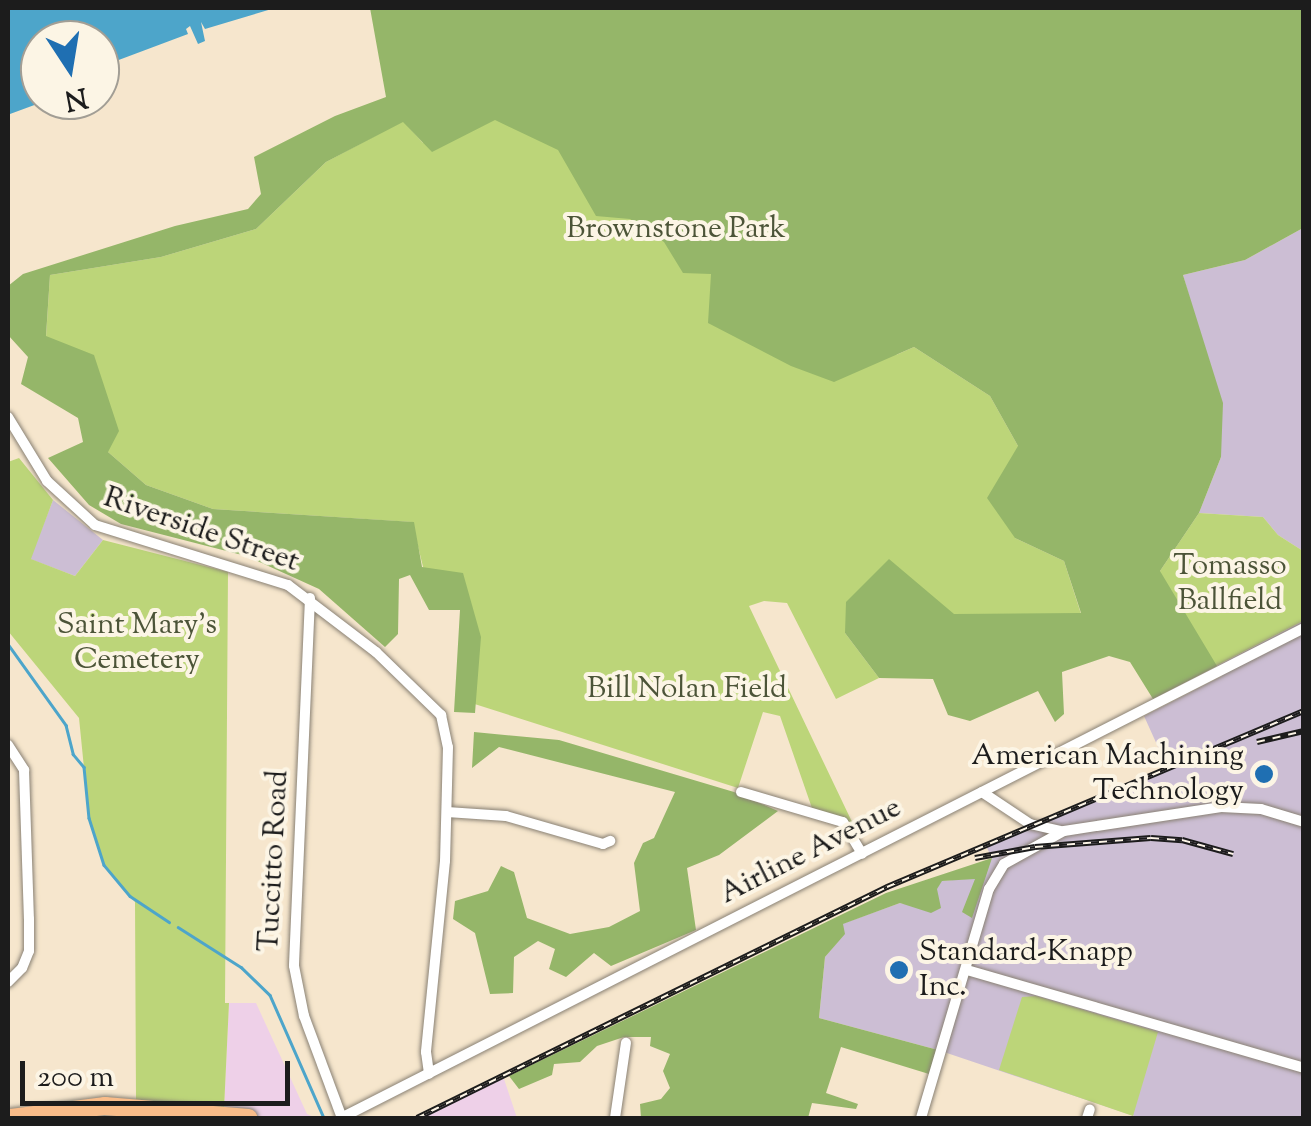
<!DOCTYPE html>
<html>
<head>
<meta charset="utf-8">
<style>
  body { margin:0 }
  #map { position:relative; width:1311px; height:1126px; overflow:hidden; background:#f6e6cd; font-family:"Sorts Mill Goudy",serif }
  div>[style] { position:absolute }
  .built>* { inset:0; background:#eed0e8 }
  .industrial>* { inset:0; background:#ccbed4 }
  .green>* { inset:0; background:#bcd579 }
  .forest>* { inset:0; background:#95b669 }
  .water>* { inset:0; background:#4da5ca }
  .stream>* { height:2.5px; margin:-1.25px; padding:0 1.25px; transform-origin:1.25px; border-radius:1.25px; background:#4da5ca }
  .roads { filter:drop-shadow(0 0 2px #898174) drop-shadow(0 0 2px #898174) }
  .street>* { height:10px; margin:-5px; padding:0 5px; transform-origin:5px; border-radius:5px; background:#fff }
  .highway>* { height:18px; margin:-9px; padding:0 9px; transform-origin:9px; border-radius:9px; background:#f9bc89 }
  .rail>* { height:6px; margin-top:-3px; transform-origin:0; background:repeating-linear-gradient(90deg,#fcf5e5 0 8px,#1c1c1c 0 16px); box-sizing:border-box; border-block:2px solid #1c1c1c }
  .dots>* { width:28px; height:28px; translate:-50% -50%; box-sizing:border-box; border:5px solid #fcf5e5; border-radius:50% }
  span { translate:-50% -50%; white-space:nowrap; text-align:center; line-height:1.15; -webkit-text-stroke:8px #fcf5e5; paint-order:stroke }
  .park-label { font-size:30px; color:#4c5438 }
  .street-label { font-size:30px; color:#1c1c1c }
  .poi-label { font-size:30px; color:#1c1c1c }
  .right { translate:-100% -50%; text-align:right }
  .left { translate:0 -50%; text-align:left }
  .frame { position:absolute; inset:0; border:10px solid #1c1c1c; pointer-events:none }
  .north { position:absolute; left:20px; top:20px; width:100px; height:100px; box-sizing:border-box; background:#fcf5e5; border:2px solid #a29e95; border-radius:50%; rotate:168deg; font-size:28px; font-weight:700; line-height:40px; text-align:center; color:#1c1c1c }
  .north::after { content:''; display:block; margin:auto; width:35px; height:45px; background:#1f6fb2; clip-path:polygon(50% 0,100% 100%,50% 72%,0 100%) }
  .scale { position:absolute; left:20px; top:1061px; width:270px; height:45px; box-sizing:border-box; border:5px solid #1c1c1c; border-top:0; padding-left:12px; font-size:30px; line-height:35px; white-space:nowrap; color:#1c1c1c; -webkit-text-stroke:8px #fcf5e5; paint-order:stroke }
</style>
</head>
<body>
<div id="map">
  <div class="built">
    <i style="clip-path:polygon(229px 1003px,256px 1003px,307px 1114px,316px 1118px,261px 1118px,224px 1109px)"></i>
    <i style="clip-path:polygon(503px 1076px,517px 1118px,417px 1118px)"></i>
  </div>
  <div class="industrial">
    <i style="clip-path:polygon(1303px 228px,1303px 551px,1278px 535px,1263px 517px,1199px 513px,1221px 457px,1201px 338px,1183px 275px,1245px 260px)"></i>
    <i style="clip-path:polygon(53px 500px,103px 540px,75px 576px,30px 559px)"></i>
    <i style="clip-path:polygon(1303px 621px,1303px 1118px,1140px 1118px,938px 1050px,819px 1018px,825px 957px,844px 934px,842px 924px,900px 903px,920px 907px,941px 881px,976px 878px,992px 858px,986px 846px,1168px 769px,1144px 716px,1222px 676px,1217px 666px)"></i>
  </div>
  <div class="green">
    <i style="clip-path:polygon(389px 8px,1303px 8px,896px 355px,914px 347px,990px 396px,1018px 446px,1015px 538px,1064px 561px,1081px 614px,954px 614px,845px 633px,879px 678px,836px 699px,787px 603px,764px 601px,749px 606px,853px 824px,813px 811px,780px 716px,763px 712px,738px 788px,462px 700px,467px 607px,428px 587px,412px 522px,213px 509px,146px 485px,108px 452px,46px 337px,50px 275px,161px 257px,256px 229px,326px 162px,403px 121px,423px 143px)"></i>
    <i style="clip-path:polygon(19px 458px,53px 500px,31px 559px,75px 576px,103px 540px,228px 572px,225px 1003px,229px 1003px,224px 1109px,136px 1100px,135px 902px,104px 865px,89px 818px,79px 718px,8px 631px,8px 462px)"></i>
    <i style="clip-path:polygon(1199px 513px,1263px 517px,1278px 535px,1303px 551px,1303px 621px,1179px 685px,1160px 571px)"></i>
    <i style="clip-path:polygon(1036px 996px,1158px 1032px,1133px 1116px,999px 1070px,1022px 997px)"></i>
  </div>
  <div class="forest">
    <i style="clip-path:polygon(370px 8px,1303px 8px,1303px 228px,1245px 260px,1183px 275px,1223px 403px,1221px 457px,1199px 513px,1160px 571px,1217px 666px,1153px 699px,1130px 662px,1109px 656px,1062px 672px,1064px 714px,1055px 722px,1038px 691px,970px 721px,948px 715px,933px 679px,879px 678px,845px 633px,846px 602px,889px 559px,954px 614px,1081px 613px,1064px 561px,1015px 538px,987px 498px,1018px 446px,990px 396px,914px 347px,834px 382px,791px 366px,708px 323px,711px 274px,683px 273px,664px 242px,630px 219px,596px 216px,558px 150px,495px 120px,432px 152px,403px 122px,326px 162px,256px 229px,161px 257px,50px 275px,46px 336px,94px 355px,119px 431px,108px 452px,146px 485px,213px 509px,414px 522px,422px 567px,463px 573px,481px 637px,475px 713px,454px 712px,460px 610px,429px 610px,410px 575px,399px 579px,398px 634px,385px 647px,319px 589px,246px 556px,121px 524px,89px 505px,48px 458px,83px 442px,78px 418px,21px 384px,28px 357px,8px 335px,8px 286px,23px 274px,175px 226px,248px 209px,261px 194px,254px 157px,335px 116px,386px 97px)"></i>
    <i style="clip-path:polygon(474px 732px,559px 740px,734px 792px,778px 811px,719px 855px,687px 868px,696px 930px,611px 966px,594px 953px,566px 977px,549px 969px,555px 949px,538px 941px,514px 957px,513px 993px,490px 994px,475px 933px,453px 919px,455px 901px,488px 891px,501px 866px,514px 872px,527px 918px,570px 934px,609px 927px,640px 911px,634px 863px,643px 843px,654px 838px,675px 792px,499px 747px,472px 768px)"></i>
    <i style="clip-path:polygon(992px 858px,972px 918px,962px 912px,975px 879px,942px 881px,937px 889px,941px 908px,931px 913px,900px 903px,843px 924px,845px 934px,825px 957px,819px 1018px,938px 1050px,929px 1074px,841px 1047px,826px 1093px,858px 1104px,856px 1109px,812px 1103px,808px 1118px,641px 1118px,640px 1104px,661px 1099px,670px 1088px,663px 1071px,670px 1054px,650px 1046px,651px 1037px,624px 1037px,597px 1046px,580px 1062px,554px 1064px,552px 1075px,519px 1089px,509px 1076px,886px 893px)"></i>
  </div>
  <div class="water">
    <i style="clip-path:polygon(8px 8px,275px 8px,205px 29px,201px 22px,205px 41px,198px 44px,190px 26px,186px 29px,188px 34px,100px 67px,100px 40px,40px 40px,40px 100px,48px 100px,10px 114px)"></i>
  </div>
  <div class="stream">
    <i style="left:8px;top:644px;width:100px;rotate:54.4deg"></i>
    <i style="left:66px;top:725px;width:30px;rotate:76deg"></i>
    <i style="left:73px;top:754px;width:17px;rotate:50deg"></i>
    <i style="left:84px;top:767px;width:51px;rotate:84.4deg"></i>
    <i style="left:89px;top:818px;width:49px;rotate:72.3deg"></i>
    <i style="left:104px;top:865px;width:40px;rotate:50deg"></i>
    <i style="left:130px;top:896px;width:47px;rotate:33.7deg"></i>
    <i style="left:178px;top:927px;width:75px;rotate:32.4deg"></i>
    <i style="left:241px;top:967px;width:40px;rotate:44deg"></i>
    <i style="left:270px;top:995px;width:132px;rotate:66.3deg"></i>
  </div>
  <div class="roads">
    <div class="street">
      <i style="left:8px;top:417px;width:75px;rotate:58.6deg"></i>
      <i style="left:47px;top:481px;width:65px;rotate:42.5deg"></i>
      <i style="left:95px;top:525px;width:202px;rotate:17.3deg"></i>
      <i style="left:288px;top:585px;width:111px;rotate:37.3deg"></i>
      <i style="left:376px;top:652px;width:91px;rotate:44.1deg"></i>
      <i style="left:441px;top:715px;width:33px;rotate:78deg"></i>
      <i style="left:448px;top:747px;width:114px;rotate:91.5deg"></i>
      <i style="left:445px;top:861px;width:192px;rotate:95.7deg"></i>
      <i style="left:426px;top:1052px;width:22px;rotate:82deg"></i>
      <i style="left:310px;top:598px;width:368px;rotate:92.5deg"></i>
      <i style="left:294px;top:966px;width:51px;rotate:78.7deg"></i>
      <i style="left:304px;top:1016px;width:109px;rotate:69.6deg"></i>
      <i style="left:8px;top:745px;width:30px;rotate:57deg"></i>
      <i style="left:24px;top:770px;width:149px;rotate:88.1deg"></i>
      <i style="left:29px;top:919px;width:32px;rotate:90deg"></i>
      <i style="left:29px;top:951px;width:18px;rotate:112deg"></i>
      <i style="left:22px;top:968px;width:20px;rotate:135deg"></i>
      <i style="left:741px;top:792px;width:106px;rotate:16.4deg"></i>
      <i style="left:843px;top:822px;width:37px;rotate:59deg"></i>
      <i style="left:982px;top:792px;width:58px;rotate:33.7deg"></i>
      <i style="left:1030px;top:824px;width:31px;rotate:13deg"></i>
      <i style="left:447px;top:812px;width:59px;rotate:3.9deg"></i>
      <i style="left:506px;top:816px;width:101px;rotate:16.1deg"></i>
      <i style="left:603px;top:844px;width:8px;rotate:-23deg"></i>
      <i style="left:967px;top:970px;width:351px;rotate:16.2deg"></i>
      <i style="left:341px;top:1118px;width:1080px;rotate:-26.97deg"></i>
      <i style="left:615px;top:1118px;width:76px;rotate:-81.7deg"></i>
      <i style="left:921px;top:1118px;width:239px;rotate:-73.5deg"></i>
      <i style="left:989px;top:889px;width:29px;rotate:-59deg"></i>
      <i style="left:1004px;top:864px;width:68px;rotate:-28.8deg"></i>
      <i style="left:1064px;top:831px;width:159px;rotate:-8.7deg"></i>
      <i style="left:1221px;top:807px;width:40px;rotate:2.9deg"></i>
      <i style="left:1261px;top:809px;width:45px;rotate:16.8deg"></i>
      <i style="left:1087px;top:1118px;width:9px;rotate:-72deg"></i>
    </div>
    <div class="highway">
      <i style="left:11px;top:1118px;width:95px;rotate:-7.3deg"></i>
      <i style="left:105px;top:1106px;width:144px;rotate:4.8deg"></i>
    </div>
  </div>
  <div class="rail">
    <i style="left:1257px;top:742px;width:48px;rotate:-13.2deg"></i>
    <i style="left:975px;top:858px;width:61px;rotate:-10.4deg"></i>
    <i style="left:1035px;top:847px;width:116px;rotate:-4.4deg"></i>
    <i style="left:1151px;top:838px;width:31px;rotate:4deg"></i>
    <i style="left:1182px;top:840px;width:53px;rotate:15.4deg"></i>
    <i style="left:417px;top:1118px;width:524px;rotate:-26.17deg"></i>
    <i style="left:887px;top:887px;width:453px;rotate:-22.9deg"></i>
  </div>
  <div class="dots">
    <i style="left:1264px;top:774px;background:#1f6fb2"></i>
    <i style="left:899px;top:970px;background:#1f6fb2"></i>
  </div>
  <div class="park-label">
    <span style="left:676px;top:230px">Brownstone Park</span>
    <span style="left:1230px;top:584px">Tomasso<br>Ballfield</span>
    <span style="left:137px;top:643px">Saint Mary's<br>Cemetery</span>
    <span style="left:687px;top:690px">Bill Nolan Field</span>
  </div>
  <div class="street-label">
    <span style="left:201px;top:531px;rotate:19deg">Riverside Street</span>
    <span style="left:811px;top:852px;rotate:-27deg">Airline Avenue</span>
    <span style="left:275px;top:861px;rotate:-87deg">Tuccitto Road</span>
  </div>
  <div class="poi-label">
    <span class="right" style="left:1244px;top:774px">American Machining<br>Technology</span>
    <span class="left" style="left:919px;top:970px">Standard-Knapp<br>Inc.</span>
  </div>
  <div class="frame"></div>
  <div class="north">N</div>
  <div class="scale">200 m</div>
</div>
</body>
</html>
